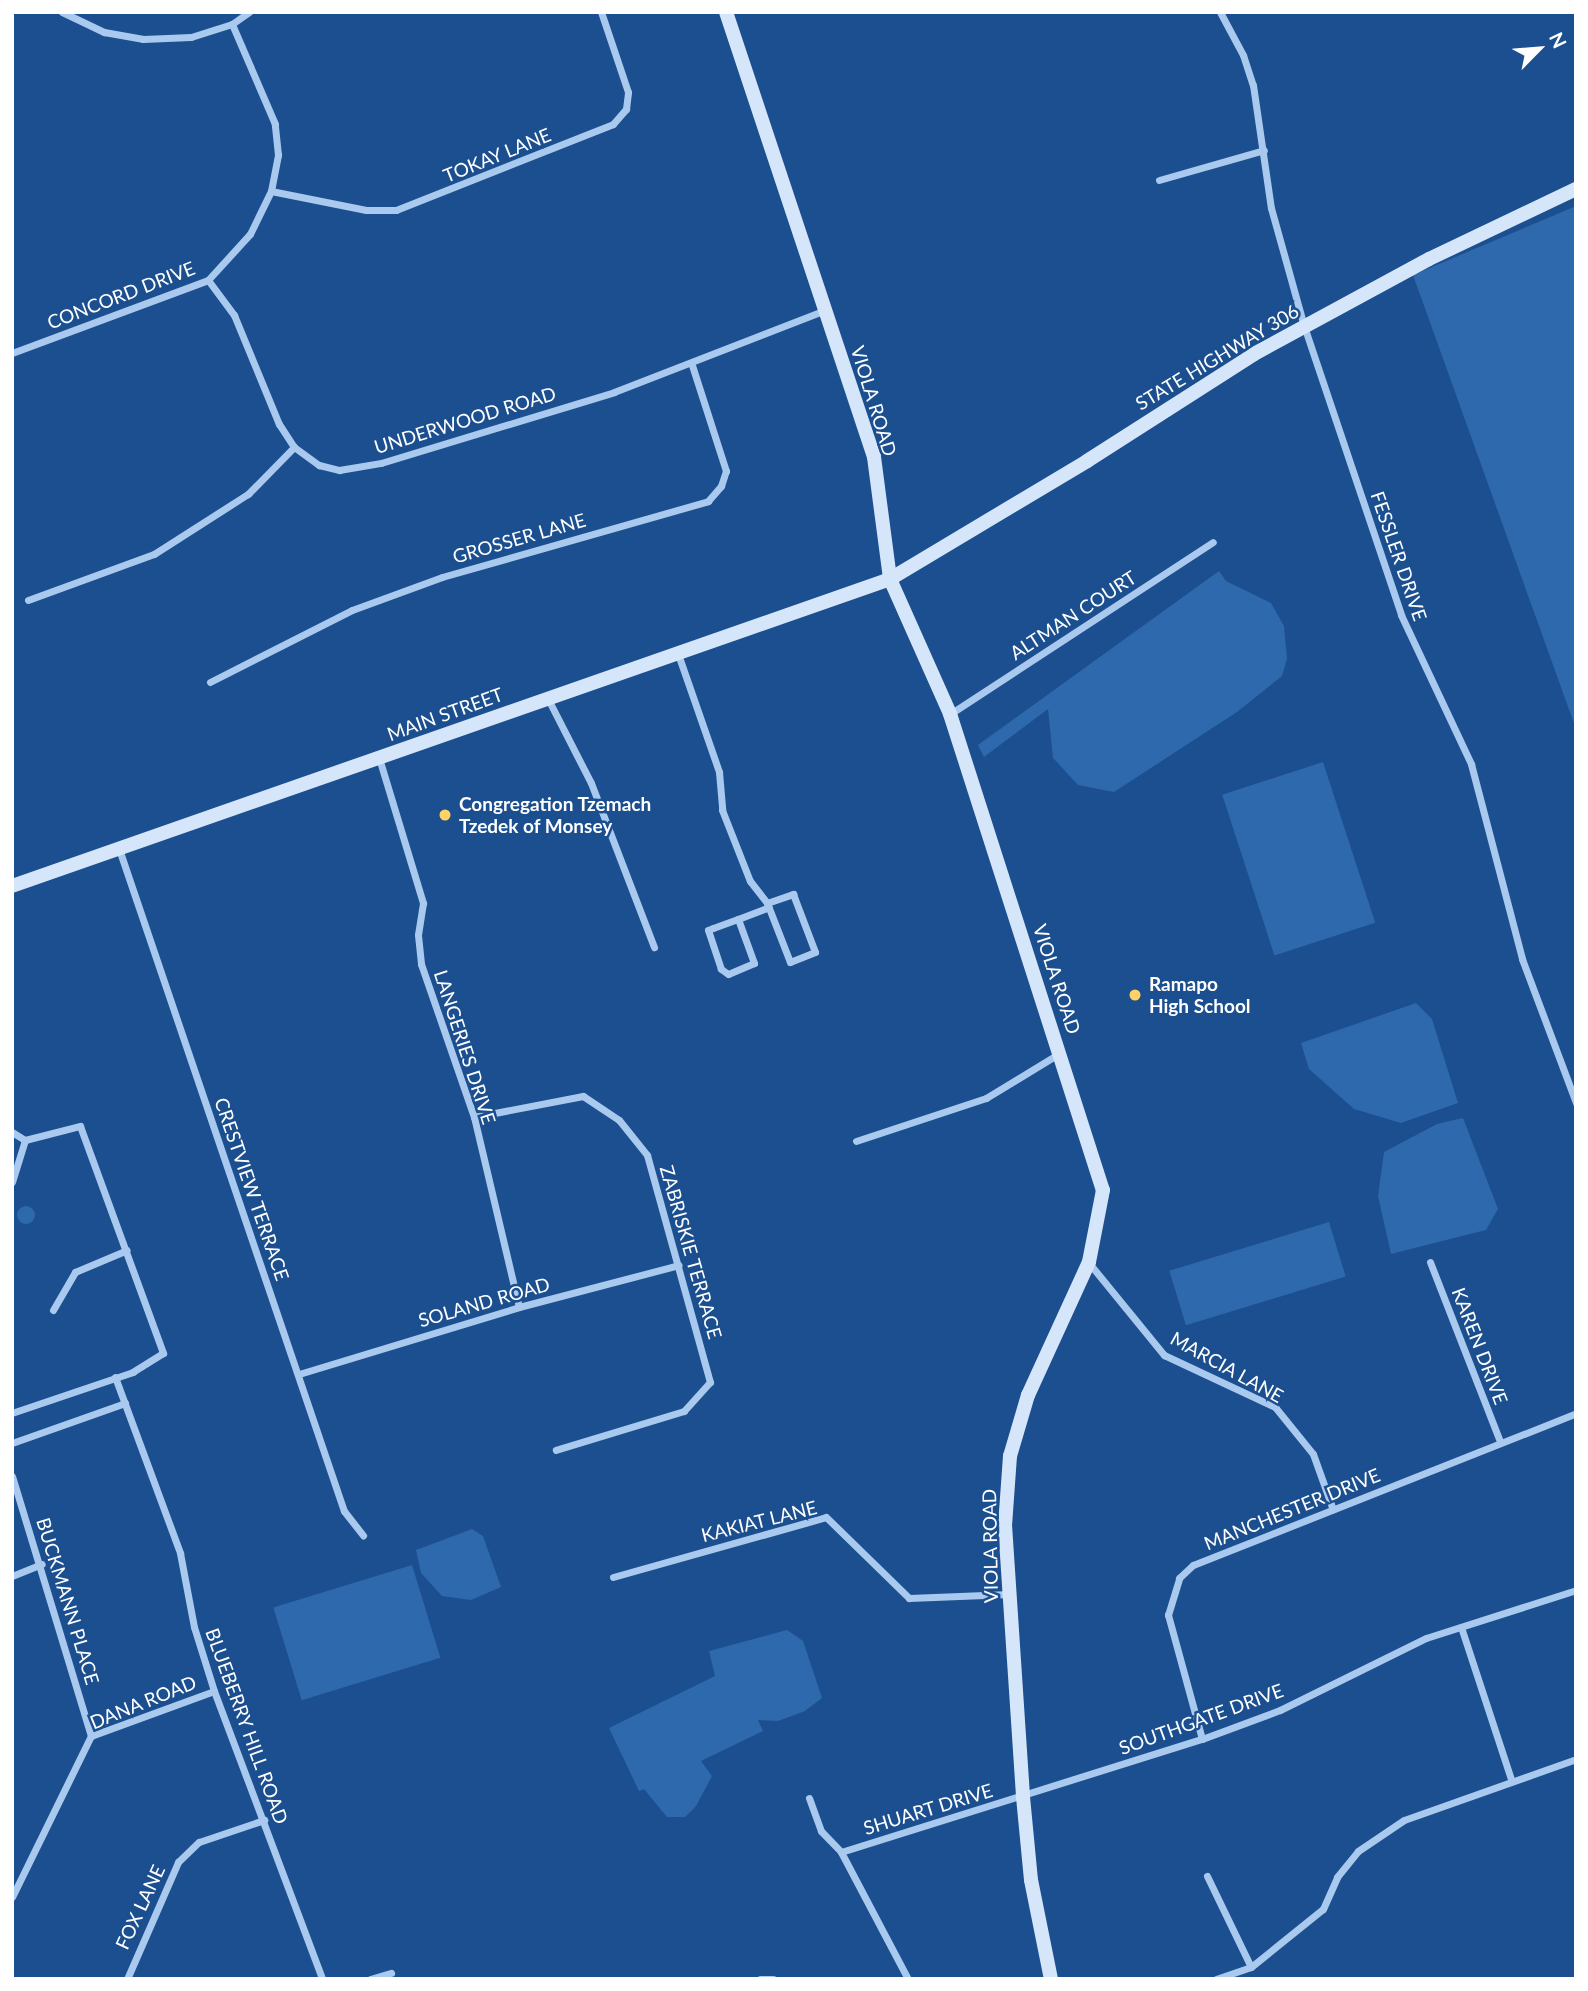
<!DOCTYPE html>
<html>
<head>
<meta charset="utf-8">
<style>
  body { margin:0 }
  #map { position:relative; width:1588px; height:1991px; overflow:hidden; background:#1b4f8f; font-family:Lato,sans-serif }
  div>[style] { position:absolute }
  .green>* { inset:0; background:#2e69ad; transform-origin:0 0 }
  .round { border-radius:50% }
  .street>* { height:7px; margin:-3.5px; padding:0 3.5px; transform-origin:3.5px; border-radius:3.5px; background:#a9c9ee }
  .secondary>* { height:14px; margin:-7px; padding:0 7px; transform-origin:7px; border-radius:7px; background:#d6e6fa }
  .dots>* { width:19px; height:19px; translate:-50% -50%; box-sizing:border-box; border:4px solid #1b4f8f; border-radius:50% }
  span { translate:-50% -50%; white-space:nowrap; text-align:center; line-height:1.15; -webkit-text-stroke:5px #1b4f8f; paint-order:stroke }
  .street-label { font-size:19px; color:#fff }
  .poi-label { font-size:19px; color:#fff; font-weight:700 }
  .left { translate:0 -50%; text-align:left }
  .frame { position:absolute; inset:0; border:14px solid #fff; pointer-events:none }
  .north { position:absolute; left:1504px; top:14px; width:70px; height:70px; -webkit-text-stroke:5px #1b4f8f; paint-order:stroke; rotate:65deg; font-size:19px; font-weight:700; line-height:28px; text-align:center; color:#fff }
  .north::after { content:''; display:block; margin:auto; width:24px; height:32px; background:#fff; clip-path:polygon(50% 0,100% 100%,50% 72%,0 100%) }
</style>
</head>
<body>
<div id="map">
  <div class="green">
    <i style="clip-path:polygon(1576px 206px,1576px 729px,1413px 275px)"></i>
    <i style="clip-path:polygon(1219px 571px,1226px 581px,1271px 603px,1284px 626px,1287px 659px,1282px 676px,1237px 712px,1114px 792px,1078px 785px,1053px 758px,1048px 709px,984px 757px,978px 745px)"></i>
    <i style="left:1323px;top:762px;width:169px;height:106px;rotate:72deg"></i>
    <i style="clip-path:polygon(1416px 1003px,1432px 1019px,1458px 1103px,1401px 1123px,1354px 1109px,1309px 1069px,1301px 1043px)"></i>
    <i style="clip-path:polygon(1463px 1118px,1498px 1209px,1486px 1230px,1391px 1254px,1378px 1196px,1384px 1152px,1437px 1124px)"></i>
    <i class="round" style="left:17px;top:1206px;width:18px;height:18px"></i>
    <i style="left:1329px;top:1222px;width:57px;height:167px;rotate:73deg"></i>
    <i style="clip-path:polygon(472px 1529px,483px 1536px,501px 1587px,471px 1600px,442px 1596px,421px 1573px,416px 1550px)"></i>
    <i style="left:412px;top:1565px;width:97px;height:145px;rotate:73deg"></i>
    <i style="clip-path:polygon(787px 1630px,803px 1641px,822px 1698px,805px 1711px,778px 1721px,758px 1720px,763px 1731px,701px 1761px,712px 1776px,696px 1806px,685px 1817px,667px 1817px,644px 1789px,639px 1791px,609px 1728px,715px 1676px,709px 1651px)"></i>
  </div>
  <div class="street">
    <i style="left:62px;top:12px;width:47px;rotate:25.5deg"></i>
    <i style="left:104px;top:32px;width:40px;rotate:10deg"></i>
    <i style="left:143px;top:39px;width:48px;rotate:-2.4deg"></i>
    <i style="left:191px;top:37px;width:43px;rotate:-17.6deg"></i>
    <i style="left:232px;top:24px;width:21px;rotate:-35deg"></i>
    <i style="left:1220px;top:12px;width:49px;rotate:61.9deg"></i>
    <i style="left:1243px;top:55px;width:32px;rotate:72deg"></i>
    <i style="left:1253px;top:85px;width:124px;rotate:81.7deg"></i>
    <i style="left:1271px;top:208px;width:123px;rotate:74.4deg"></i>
    <i style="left:1304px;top:326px;width:305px;rotate:71.4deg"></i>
    <i style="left:1401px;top:615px;width:165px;rotate:64.8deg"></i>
    <i style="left:1471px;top:764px;width:202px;rotate:75.3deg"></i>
    <i style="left:1522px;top:959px;width:154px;rotate:69.4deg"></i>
    <i style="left:1159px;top:180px;width:109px;rotate:-15.9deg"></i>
    <i style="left:271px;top:191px;width:97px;rotate:11.3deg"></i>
    <i style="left:366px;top:210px;width:30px"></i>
    <i style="left:396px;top:210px;width:233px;rotate:-21.6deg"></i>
    <i style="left:613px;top:124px;width:20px;rotate:-49deg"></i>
    <i style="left:626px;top:109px;width:17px;rotate:-83deg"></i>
    <i style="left:628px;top:92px;width:84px;rotate:-108.6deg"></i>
    <i style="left:208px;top:280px;width:44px;rotate:53.4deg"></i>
    <i style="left:234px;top:315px;width:118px;rotate:67.6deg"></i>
    <i style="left:279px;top:424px;width:27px;rotate:57deg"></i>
    <i style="left:294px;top:447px;width:31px;rotate:36deg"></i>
    <i style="left:319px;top:465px;width:21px;rotate:14deg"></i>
    <i style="left:339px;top:470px;width:43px;rotate:-9.5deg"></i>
    <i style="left:381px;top:463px;width:244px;rotate:-16.9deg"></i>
    <i style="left:614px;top:392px;width:226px;rotate:-21.2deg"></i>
    <i style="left:12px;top:353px;width:209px;rotate:-20.4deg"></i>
    <i style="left:208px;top:280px;width:62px;rotate:-47.6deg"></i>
    <i style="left:250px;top:234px;width:48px;rotate:-64deg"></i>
    <i style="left:271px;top:191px;width:37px;rotate:-79deg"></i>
    <i style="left:278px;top:155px;width:31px;rotate:-96deg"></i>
    <i style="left:275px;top:124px;width:109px;rotate:-113.3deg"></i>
    <i style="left:28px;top:600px;width:134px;rotate:-20.1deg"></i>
    <i style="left:154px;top:554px;width:112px;rotate:-32.6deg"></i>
    <i style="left:248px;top:494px;width:66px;rotate:-45.6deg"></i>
    <i style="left:678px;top:654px;width:125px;rotate:70.8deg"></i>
    <i style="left:719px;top:772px;width:38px;rotate:85deg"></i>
    <i style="left:722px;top:810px;width:76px;rotate:68.5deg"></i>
    <i style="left:750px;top:881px;width:28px;rotate:52deg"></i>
    <i style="left:767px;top:903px;width:28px;rotate:-19deg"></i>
    <i style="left:793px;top:894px;width:62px;rotate:69.2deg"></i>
    <i style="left:815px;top:952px;width:27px;rotate:158deg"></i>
    <i style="left:790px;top:962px;width:63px;rotate:-111.3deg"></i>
    <i style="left:210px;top:682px;width:159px;rotate:-26.9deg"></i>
    <i style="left:352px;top:610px;width:96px;rotate:-20.1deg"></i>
    <i style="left:442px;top:577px;width:277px;rotate:-15.9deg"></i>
    <i style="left:708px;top:501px;width:20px;rotate:-49deg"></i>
    <i style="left:721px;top:486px;width:16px;rotate:-72deg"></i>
    <i style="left:726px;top:471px;width:111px;rotate:-107.8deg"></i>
    <i style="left:548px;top:699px;width:94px;rotate:62.9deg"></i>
    <i style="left:591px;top:783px;width:176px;rotate:69deg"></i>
    <i style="left:950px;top:714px;width:314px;rotate:-33.2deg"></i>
    <i style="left:379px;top:758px;width:152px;rotate:73.1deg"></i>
    <i style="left:423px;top:903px;width:32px;rotate:99deg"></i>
    <i style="left:418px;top:935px;width:29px;rotate:84deg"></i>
    <i style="left:421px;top:964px;width:162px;rotate:70.9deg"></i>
    <i style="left:474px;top:1117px;width:195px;rotate:76.7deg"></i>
    <i style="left:119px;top:849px;width:699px;rotate:71.23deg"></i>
    <i style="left:344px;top:1511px;width:31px;rotate:52deg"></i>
    <i style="left:738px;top:919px;width:47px;rotate:70deg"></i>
    <i style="left:754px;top:963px;width:28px;rotate:157deg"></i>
    <i style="left:728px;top:974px;width:9px;rotate:-144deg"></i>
    <i style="left:721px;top:969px;width:41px;rotate:-108.4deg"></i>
    <i style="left:708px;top:930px;width:5px;rotate:-22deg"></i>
    <i style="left:713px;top:928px;width:27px;rotate:-20deg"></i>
    <i style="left:738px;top:919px;width:33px;rotate:-21deg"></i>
    <i style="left:474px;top:1117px;width:111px;rotate:-10.9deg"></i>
    <i style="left:583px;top:1096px;width:43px;rotate:33.7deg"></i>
    <i style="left:619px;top:1120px;width:45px;rotate:51.3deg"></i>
    <i style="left:647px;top:1155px;width:236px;rotate:74.5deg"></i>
    <i style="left:710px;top:1382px;width:39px;rotate:132deg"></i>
    <i style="left:684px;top:1411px;width:134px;rotate:163.1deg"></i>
    <i style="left:12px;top:1132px;width:15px;rotate:32deg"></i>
    <i style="left:25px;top:1140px;width:57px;rotate:-14.3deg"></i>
    <i style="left:80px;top:1126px;width:242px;rotate:69.9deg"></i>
    <i style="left:163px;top:1353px;width:36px;rotate:148deg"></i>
    <i style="left:133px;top:1372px;width:128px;rotate:161.3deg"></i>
    <i style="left:856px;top:1141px;width:137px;rotate:-18.3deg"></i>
    <i style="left:986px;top:1098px;width:87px;rotate:-31.3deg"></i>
    <i style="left:12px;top:1182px;width:44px;rotate:-72.8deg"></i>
    <i style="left:1430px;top:1262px;width:193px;rotate:68.7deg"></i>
    <i style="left:1089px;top:1263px;width:119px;rotate:50.8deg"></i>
    <i style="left:1164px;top:1355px;width:123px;rotate:25.1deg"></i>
    <i style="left:1275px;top:1407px;width:60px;rotate:51deg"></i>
    <i style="left:1313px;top:1454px;width:59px;rotate:70.3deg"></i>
    <i style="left:53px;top:1310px;width:44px;rotate:-59.9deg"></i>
    <i style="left:75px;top:1272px;width:56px;rotate:-22.9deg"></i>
    <i style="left:299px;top:1374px;width:230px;rotate:-16.9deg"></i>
    <i style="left:519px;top:1307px;width:165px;rotate:-14.7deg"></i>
    <i style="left:115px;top:1377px;width:188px;rotate:69.7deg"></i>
    <i style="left:180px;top:1553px;width:75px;rotate:79.3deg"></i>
    <i style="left:194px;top:1627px;width:67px;rotate:72.6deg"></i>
    <i style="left:214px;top:1691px;width:308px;rotate:69.4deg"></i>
    <i style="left:12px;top:1443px;width:120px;rotate:-19.5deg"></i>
    <i style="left:12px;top:1476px;width:272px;rotate:73.1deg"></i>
    <i style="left:12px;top:1576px;width:32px;rotate:-22deg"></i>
    <i style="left:613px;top:1577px;width:221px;rotate:-15.7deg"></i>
    <i style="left:826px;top:1517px;width:116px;rotate:44.3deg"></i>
    <i style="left:909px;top:1598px;width:101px;rotate:-2.3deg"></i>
    <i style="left:1461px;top:1627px;width:160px;rotate:71.8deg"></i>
    <i style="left:1202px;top:1739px;width:129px;rotate:-105.3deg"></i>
    <i style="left:1168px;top:1615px;width:39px;rotate:-73deg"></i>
    <i style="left:1179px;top:1578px;width:19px;rotate:-43deg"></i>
    <i style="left:1193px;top:1565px;width:412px;rotate:-21.6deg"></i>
    <i style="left:809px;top:1798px;width:35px;rotate:70deg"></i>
    <i style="left:821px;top:1831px;width:29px;rotate:46deg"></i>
    <i style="left:841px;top:1852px;width:144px;rotate:62.2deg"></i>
    <i style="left:841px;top:1852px;width:378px;rotate:-17.4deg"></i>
    <i style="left:1202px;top:1739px;width:83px;rotate:-20.4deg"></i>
    <i style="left:1280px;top:1710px;width:163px;rotate:-26.3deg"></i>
    <i style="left:1426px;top:1638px;width:157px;rotate:-17.7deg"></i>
    <i style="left:1207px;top:1876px;width:101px;rotate:64.2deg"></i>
    <i style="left:12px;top:1897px;width:179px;rotate:-63.9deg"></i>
    <i style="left:91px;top:1736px;width:131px;rotate:-20.1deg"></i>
    <i style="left:127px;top:1979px;width:128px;rotate:-66.4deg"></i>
    <i style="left:178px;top:1862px;width:29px;rotate:-44deg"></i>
    <i style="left:199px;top:1842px;width:69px;rotate:-18.7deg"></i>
    <i style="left:370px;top:1979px;width:22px;rotate:-16deg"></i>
    <i style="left:760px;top:1979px;width:13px"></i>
    <i style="left:1216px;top:1979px;width:37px;rotate:-19deg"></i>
    <i style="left:1251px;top:1967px;width:92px;rotate:-38.9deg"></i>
    <i style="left:1323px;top:1909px;width:35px;rotate:-66deg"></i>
    <i style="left:1337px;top:1877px;width:33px;rotate:-51deg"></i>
    <i style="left:1358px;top:1851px;width:55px;rotate:-34deg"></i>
    <i style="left:1404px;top:1820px;width:182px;rotate:-19.5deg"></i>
  </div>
  <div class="secondary">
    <i style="left:726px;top:12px;width:469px;rotate:71.6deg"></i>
    <i style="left:874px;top:457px;width:123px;rotate:82.5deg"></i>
    <i style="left:890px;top:579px;width:148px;rotate:66deg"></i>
    <i style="left:950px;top:714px;width:500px;rotate:72.2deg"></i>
    <i style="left:1103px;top:1190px;width:73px;rotate:101deg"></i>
    <i style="left:1089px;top:1262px;width:146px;rotate:114.6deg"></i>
    <i style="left:1028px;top:1395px;width:64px;rotate:106.4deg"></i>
    <i style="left:1010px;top:1456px;width:69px;rotate:94.1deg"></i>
    <i style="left:1005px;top:1525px;width:273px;rotate:86.2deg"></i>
    <i style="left:1023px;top:1797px;width:83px;rotate:84.5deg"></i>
    <i style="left:1031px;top:1880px;width:101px;rotate:78.6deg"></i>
    <i style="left:12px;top:886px;width:930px;rotate:-19.27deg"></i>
    <i style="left:890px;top:579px;width:230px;rotate:-30.9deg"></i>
    <i style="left:1087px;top:461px;width:198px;rotate:-32.6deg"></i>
    <i style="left:1254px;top:354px;width:199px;rotate:-28.5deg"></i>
    <i style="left:1429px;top:259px;width:163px;rotate:-25.5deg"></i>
  </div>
  <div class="dots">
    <i style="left:445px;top:815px;background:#ffd166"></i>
    <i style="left:1135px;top:995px;background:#ffd166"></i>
  </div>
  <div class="street-label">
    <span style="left:497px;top:155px;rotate:-22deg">TOKAY LANE</span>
    <span style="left:121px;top:295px;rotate:-21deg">CONCORD DRIVE</span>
    <span style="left:1217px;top:357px;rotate:-31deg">STATE HIGHWAY 306</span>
    <span style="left:874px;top:401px;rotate:73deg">VIOLA ROAD</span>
    <span style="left:465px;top:420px;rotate:-17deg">UNDERWOOD ROAD</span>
    <span style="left:519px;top:538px;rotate:-16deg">GROSSER LANE</span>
    <span style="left:1399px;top:556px;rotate:71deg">FESSLER DRIVE</span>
    <span style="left:1073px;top:615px;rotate:-33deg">ALTMAN COURT</span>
    <span style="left:445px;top:714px;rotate:-20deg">MAIN STREET</span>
    <span style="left:1057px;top:979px;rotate:72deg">VIOLA ROAD</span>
    <span style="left:465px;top:1047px;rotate:72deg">LANGERIES DRIVE</span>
    <span style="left:252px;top:1189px;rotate:71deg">CRESTVIEW TERRACE</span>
    <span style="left:691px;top:1252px;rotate:74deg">ZABRISKIE TERRACE</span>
    <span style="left:484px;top:1302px;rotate:-16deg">SOLAND ROAD</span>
    <span style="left:1480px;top:1346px;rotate:69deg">KAREN DRIVE</span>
    <span style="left:1227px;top:1367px;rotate:29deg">MARCIA LANE</span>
    <span style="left:1292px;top:1509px;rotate:-22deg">MANCHESTER DRIVE</span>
    <span style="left:759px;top:1521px;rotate:-14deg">KAKIAT LANE</span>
    <span style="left:990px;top:1546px;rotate:-91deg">VIOLA ROAD</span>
    <span style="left:68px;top:1601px;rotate:73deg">BUCKMANN PLACE</span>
    <span style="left:143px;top:1702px;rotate:-22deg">DANA ROAD</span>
    <span style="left:1201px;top:1719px;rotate:-20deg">SOUTHGATE DRIVE</span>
    <span style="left:247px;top:1726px;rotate:70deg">BLUEBERRY HILL ROAD</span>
    <span style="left:928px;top:1809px;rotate:-17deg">SHUART DRIVE</span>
    <span style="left:140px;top:1907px;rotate:-65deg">FOX LANE</span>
  </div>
  <div class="poi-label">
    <span class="left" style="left:459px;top:815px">Congregation Tzemach<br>Tzedek of Monsey</span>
    <span class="left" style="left:1149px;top:995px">Ramapo<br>High School</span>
  </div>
  <div class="frame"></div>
  <div class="north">N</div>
</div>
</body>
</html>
